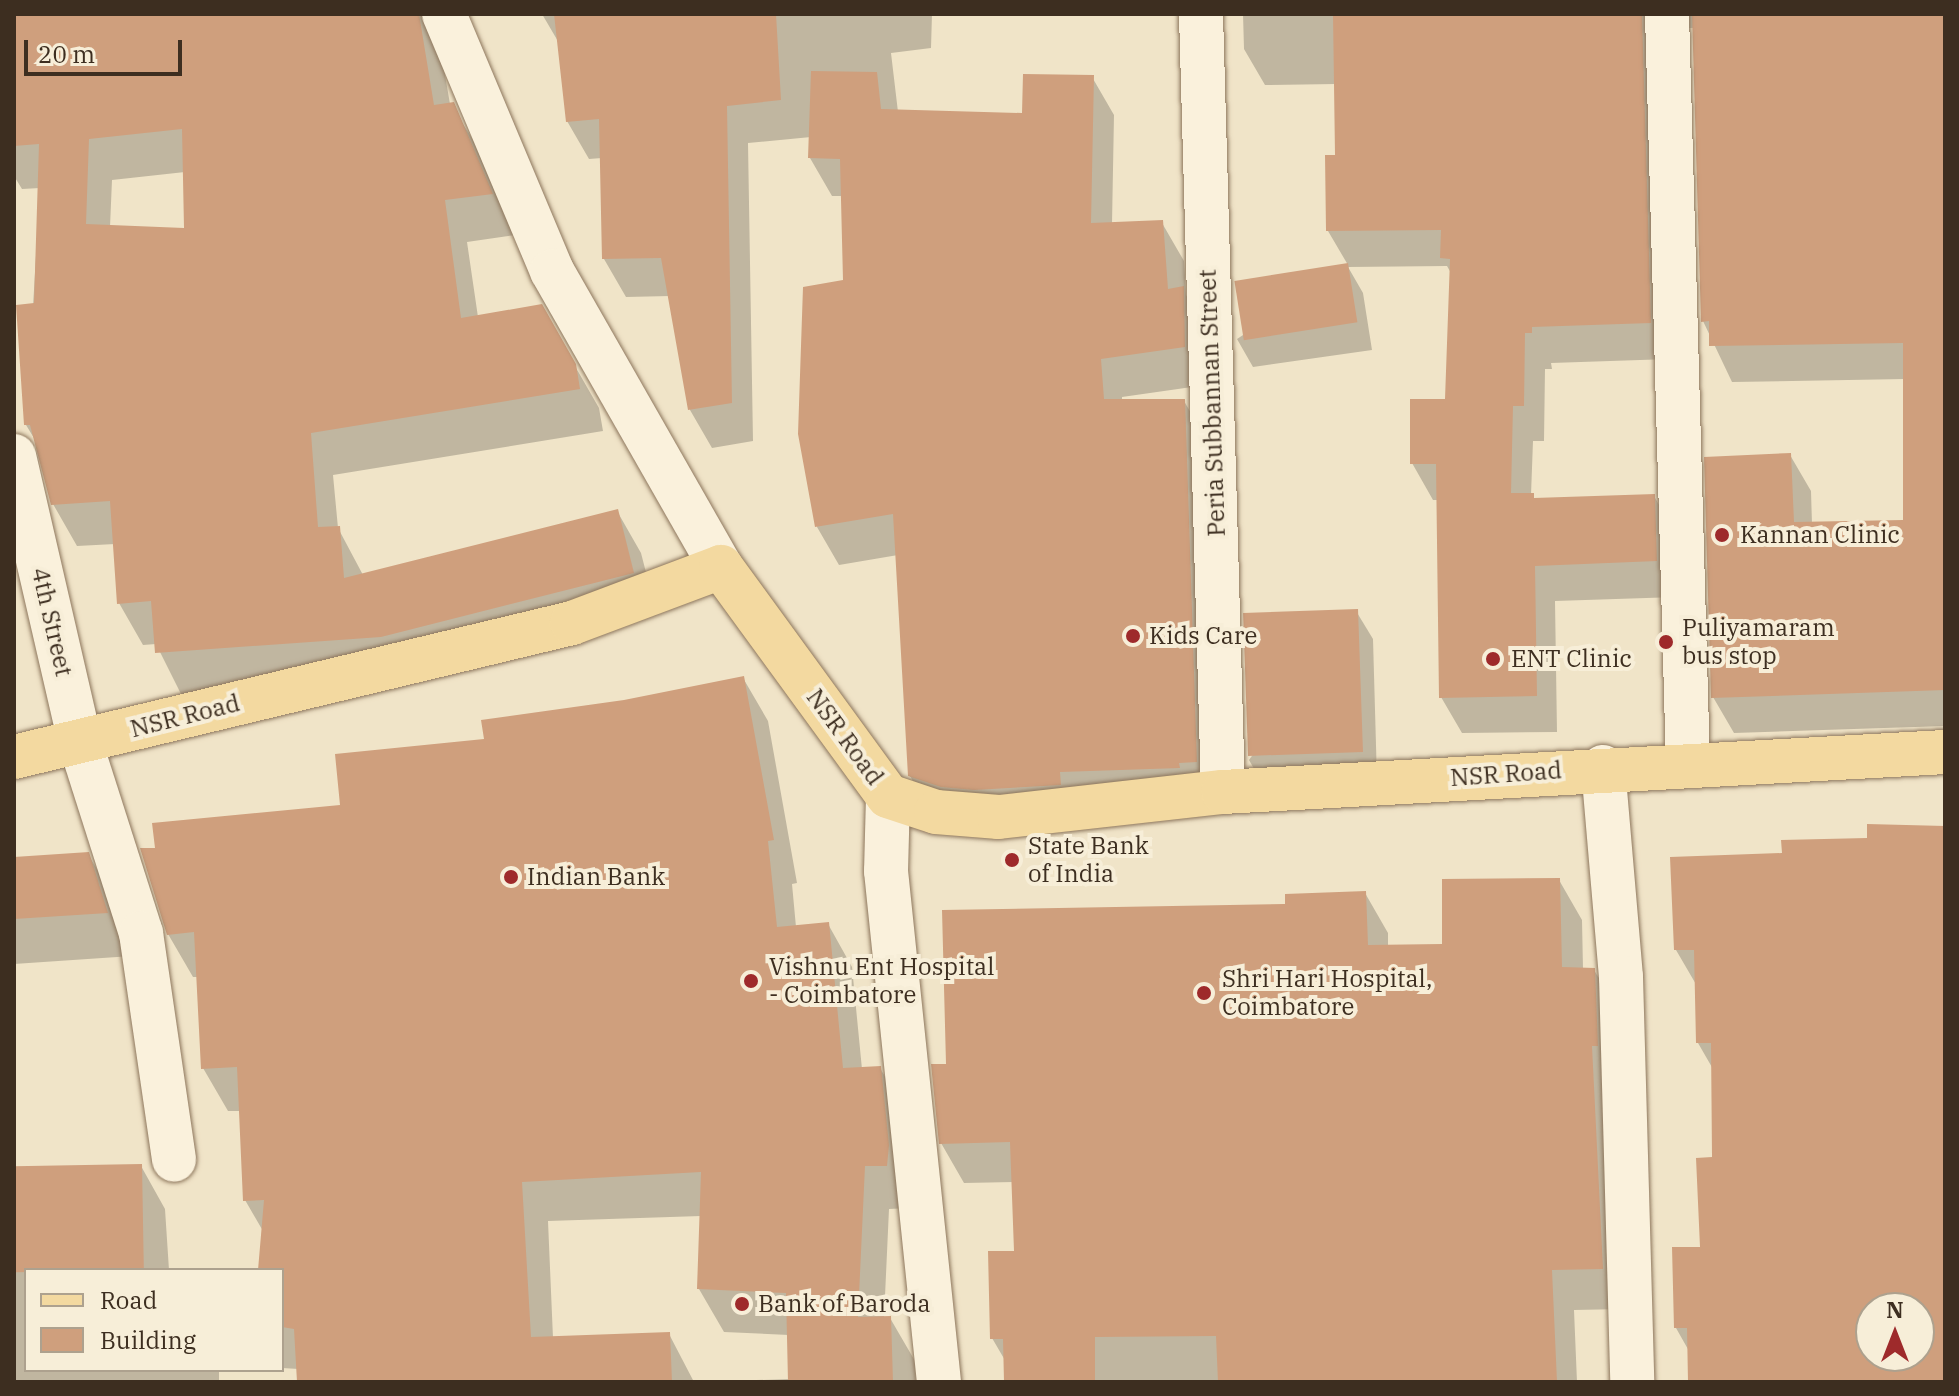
<!DOCTYPE html>
<html>
<head>
<meta charset="utf-8">
<style>
  body { margin:0 }
  #map { position:relative; width:1959px; height:1396px; overflow:hidden; background:#f0e4c8; font-family:"IBM Plex Serif",serif }
  div>[style] { position:absolute }
  .shadow>* { inset:0; background:#0003 }
  .building>* { inset:0; background:#cf9f7d; transform-origin:0 0 }
  .roads { filter:drop-shadow(0 0 2px #8d765c) drop-shadow(0 0 2px #8d765c) }
  .minor>* { height:44px; margin:-22px; padding:0 22px; transform-origin:22px; border-radius:22px; background:#faf1dc }
  .major>* { height:44px; margin:-22px; padding:0 22px; transform-origin:22px; border-radius:22px; background:#f3d9a0 }
  .dots>* { width:22px; height:22px; translate:-50% -50%; box-sizing:border-box; border:4px solid #f7eed8; border-radius:50% }
  span { translate:-50% -50%; white-space:nowrap; text-align:center; line-height:1.15; -webkit-text-stroke:8px #f7eed8; paint-order:stroke }
  .street-label { font-size:24px; color:#3d2e20 }
  .poi-label { font-size:24px; color:#3d2e20 }
  .left { translate:0 -50%; text-align:left }
  .frame { position:absolute; inset:0; border:16px solid #3d2e20; pointer-events:none }
  .legend { position:absolute; left:24px; top:1268px; width:260px; height:104px; box-sizing:border-box; background:#f7eed8; border:2px solid #ada18e; margin:0; padding:10px 14px; list-style:none; font-size:24px; color:#3d2e20 }
  .legend li { display:flex; align-items:center; gap:16px; height:40px }
  .legend b { width:40px; border:2px solid #ada18e }
  .north { position:absolute; left:1855px; top:1292px; width:80px; height:80px; box-sizing:border-box; background:#f7eed8; border:2px solid #ada18e; border-radius:50%; rotate:0deg; font-size:22px; font-weight:700; line-height:32px; text-align:center; color:#3d2e20 }
  .north::after { content:''; display:block; margin:auto; width:28px; height:36px; background:#9e2a2b; clip-path:polygon(50% 0,100% 100%,50% 72%,0 100%) }
  .scale { position:absolute; left:24px; top:40px; width:158px; height:36px; box-sizing:border-box; border:4px solid #3d2e20; border-top:0; padding-left:10px; font-size:24px; line-height:28px; white-space:nowrap; color:#3d2e20; -webkit-text-stroke:6px #f7eed8; paint-order:stroke }
</style>
</head>
<body>
<div id="map">
  <div class="shadow">
    <i style="clip-path:polygon(evenodd,14px 14px,429px 14px,437px 29px,450px 104px,477px 146px,515px 235px,467px 242px,478px 317px,541px 307px,599px 408px,603px 431px,333px 475px,338px 528px,363px 575px,617px 511px,641px 553px,657px 615px,405px 678px,181px 694px,156px 644px,143px 645px,119px 603px,115px 544px,77px 546px,53px 504px,37px 443px,26px 425px,40px 188px,22px 189px,14px 176px,14px 14px,185px 172px,186px 230px,110px 227px,112px 180px,185px 172px)"></i>
    <i style="clip-path:polygon(542px 14px,932px 14px,931px 48px,891px 53px,898px 112px,1024px 115px,1092px 77px,1114px 115px,1112px 224px,1162px 223px,1184px 261px,1186px 295px,1205px 326px,1206px 385px,1122px 397px,1122px 401px,1184px 401px,1206px 439px,1218px 800px,933px 814px,910px 776px,898px 555px,839px 565px,817px 527px,845px 282px,843px 196px,832px 196px,810px 158px,811px 137px,748px 143px,753px 441px,712px 448px,690px 410px,670px 296px,626px 297px,604px 259px,602px 158px,589px 159px,567px 121px,559px 43px)"></i>
    <i style="clip-path:polygon(1243px 14px,1945px 14px,1945px 726px,1734px 733px,1713px 697px,1790px 455px,1811px 491px,1812px 524px,1905px 522px,1905px 379px,1732px 382px,1703px 321px,1694px 28px,1675px 28px,1670px 359px,1551px 363px,1552px 369px,1545px 369px,1544px 441px,1533px 441px,1531px 495px,1535px 500px,1654px 496px,1675px 533px,1677px 597px,1555px 601px,1557px 732px,1462px 733px,1441px 697px,1439px 500px,1433px 500px,1412px 463px,1447px 401px,1451px 273px,1447px 266px,1348px 267px,1363px 293px,1372px 350px,1253px 367px,1237px 339px,1348px 265px,1328px 231px,1337px 157px,1336px 84px,1265px 85px,1244px 49px)"></i>
    <i style="clip-path:polygon(1356px 611px,1373px 639px,1377px 780px,1265px 788px,1249px 760px)"></i>
    <i style="clip-path:polygon(evenodd,743px 678px,768px 721px,797px 883px,792px 884px,796px 927px,828px 924px,852px 967px,862px 1069px,880px 1068px,905px 1112px,911px 1208px,889px 1209px,884px 1318px,890px 1318px,915px 1361px,916px 1382px,516px 1382px,282px 1368px,282px 1270px,260px 1270px,263px 1231px,245px 1200px,241px 1111px,228px 1111px,203px 1068px,198px 977px,193px 977px,168px 934px,157px 849px,343px 806px,486px 740px,624px 702px,743px 678px,701px 1216px,699px 1289px,724px 1332px,789px 1335px,790px 1379px,694px 1382px,669px 1334px,553px 1338px,548px 1221px,701px 1216px)"></i>
    <i style="clip-path:polygon(evenodd,1945px 828px,1945px 1382px,1689px 1382px,1689px 1351px,1676px 1328px,1702px 1249px,1714px 1159px,1713px 1069px,1698px 1043px,1697px 986px,1676px 950px,1784px 855px,1945px 828px,1871px 1308px,1919px 1308px,1919px 1356px,1871px 1356px,1871px 1308px)"></i>
    <i style="clip-path:polygon(88px 854px,113px 897px,132px 956px,14px 964px,14px 859px)"></i>
    <i style="clip-path:polygon(1559px 880px,1582px 920px,1583px 969px,1594px 970px,1617px 1009px,1625px 1309px,1574px 1310px,1577px 1382px,1006px 1382px,1006px 1362px,992px 1338px,1016px 1252px,1014px 1182px,964px 1183px,941px 1143px,948px 1066px,1287px 906px,1365px 893px,1388px 933px,1388px 947px,1444px 946px)"></i>
    <i style="clip-path:polygon(141px 1166px,165px 1209px,169px 1270px,26px 1270px,26px 1370px,219px 1370px,219px 1380px,14px 1382px,14px 1174px)"></i>
  </div>
  <div class="building">
    <i style="clip-path:polygon(evenodd,14px 14px,419px 14px,434px 105px,454px 102px,493px 194px,445px 200px,461px 318px,542px 304px,576px 364px,580px 389px,311px 433px,318px 527px,340px 526px,344px 578px,618px 509px,634px 573px,381px 637px,155px 653px,151px 601px,117px 604px,110px 501px,51px 505px,30px 425px,24px 425px,16px 305px,34px 303px,39px 144px,14px 146px,14px 14px,182px 129px,184px 228px,86px 224px,89px 139px,182px 129px)"></i>
    <i style="clip-path:polygon(554px 14px,776px 14px,781px 100px,727px 106px,732px 403px,688px 410px,661px 258px,602px 259px,599px 119px,566px 122px)"></i>
    <i style="clip-path:polygon(1333px 14px,1642px 14px,1651px 323px,1532px 327px,1532px 333px,1525px 333px,1524px 406px,1513px 406px,1511px 493px,1534px 493px,1534px 498px,1655px 494px,1657px 561px,1535px 566px,1537px 696px,1439px 698px,1436px 464px,1410px 464px,1410px 399px,1445px 399px,1450px 259px,1440px 258px,1441px 230px,1326px 231px,1325px 155px,1335px 155px)"></i>
    <i style="clip-path:polygon(1692px 14px,1945px 14px,1945px 690px,1711px 698px,1704px 457px,1791px 453px,1794px 522px,1903px 520px,1903px 343px,1709px 346px,1709px 321px,1701px 322px)"></i>
    <i style="clip-path:polygon(811px 71px,877px 72px,881px 109px,1022px 113px,1023px 74px,1094px 75px,1091px 223px,1163px 220px,1168px 289px,1184px 286px,1185px 347px,1101px 359px,1104px 399px,1185px 399px,1197px 762px,1179px 763px,1180px 768px,1060px 772px,1061px 785px,974px 790px,941px 787px,908px 776px,893px 514px,815px 527px,798px 434px,803px 287px,843px 280px,840px 159px,808px 158px)"></i>
    <i style="left:1348px;top:263px;width:60px;height:115px;rotate:81deg"></i>
    <i style="left:1358px;top:609px;width:143px;height:115px;rotate:88deg"></i>
    <i style="clip-path:polygon(744px 676px,774px 840px,768px 841px,777px 927px,829px 922px,843px 1068px,881px 1066px,889px 1145px,887px 1166px,865px 1166px,858px 1317px,891px 1316px,893px 1382px,788px 1382px,786px 1293px,697px 1289px,701px 1172px,522px 1182px,531px 1337px,670px 1332px,672px 1382px,297px 1382px,294px 1329px,282px 1327px,282px 1270px,258px 1270px,264px 1200px,243px 1201px,237px 1067px,201px 1069px,194px 932px,167px 935px,140px 848px,155px 848px,152px 823px,340px 805px,335px 754px,484px 739px,481px 720px,624px 700px)"></i>
    <i style="clip-path:polygon(evenodd,1867px 824px,1945px 826px,1945px 1382px,1688px 1382px,1687px 1328px,1674px 1328px,1672px 1247px,1700px 1247px,1696px 1158px,1712px 1157px,1711px 1043px,1696px 1043px,1694px 950px,1674px 950px,1670px 857px,1782px 853px,1781px 840px,1867px 838px,1867px 824px,1871px 1308px,1919px 1308px,1919px 1356px,1871px 1356px,1871px 1308px)"></i>
    <i style="clip-path:polygon(89px 852px,108px 913px,14px 919px,14px 857px)"></i>
    <i style="clip-path:polygon(1560px 878px,1562px 967px,1595px 968px,1598px 1046px,1592px 1046px,1603px 1269px,1552px 1270px,1557px 1382px,1218px 1382px,1216px 1336px,1095px 1337px,1095px 1382px,1004px 1382px,1003px 1339px,990px 1339px,988px 1251px,1014px 1251px,1010px 1142px,939px 1144px,931px 1064px,946px 1064px,942px 910px,1285px 904px,1285px 894px,1366px 891px,1368px 945px,1442px 944px,1442px 879px)"></i>
    <i style="left:142px;top:1164px;width:106px;height:128px;rotate:89deg"></i>
  </div>
  <div class="roads">
    <div class="minor">
      <i style="left:444px;top:14px;width:279px;rotate:67.2deg"></i>
      <i style="left:552px;top:271px;width:341px;rotate:60.3deg"></i>
      <i style="left:1201px;top:14px;width:778px;rotate:88.38deg"></i>
      <i style="left:1667px;top:14px;width:752px;rotate:88.4deg"></i>
      <i style="left:14px;top:456px;width:294px;rotate:77deg"></i>
      <i style="left:80px;top:742px;width:201px;rotate:72.3deg"></i>
      <i style="left:141px;top:933px;width:229px;rotate:81.7deg"></i>
      <i style="left:1603px;top:767px;width:211px;rotate:85.1deg"></i>
      <i style="left:1621px;top:977px;width:405px;rotate:88.4deg"></i>
      <i style="left:888px;top:796px;width:75px;rotate:91.5deg"></i>
      <i style="left:886px;top:871px;width:514px;rotate:84.08deg"></i>
    </div>
    <div class="major">
      <i style="left:14px;top:757px;width:574px;rotate:-13.5deg"></i>
      <i style="left:572px;top:623px;width:159px;rotate:-20.6deg"></i>
      <i style="left:721px;top:567px;width:283px;rotate:53.9deg"></i>
      <i style="left:888px;top:796px;width:51px;rotate:18.4deg"></i>
      <i style="left:936px;top:812px;width:63px;rotate:4.5deg"></i>
      <i style="left:999px;top:817px;width:225px;rotate:-6.4deg"></i>
      <i style="left:1223px;top:792px;width:723px;rotate:-3.17deg"></i>
    </div>
  </div>
  <div class="dots">
    <i style="left:1722px;top:535px;background:#9e2a2b"></i>
    <i style="left:1133px;top:636px;background:#9e2a2b"></i>
    <i style="left:1666px;top:642px;background:#9e2a2b"></i>
    <i style="left:1493px;top:659px;background:#9e2a2b"></i>
    <i style="left:1012px;top:860px;background:#9e2a2b"></i>
    <i style="left:511px;top:877px;background:#9e2a2b"></i>
    <i style="left:751px;top:981px;background:#9e2a2b"></i>
    <i style="left:1204px;top:993px;background:#9e2a2b"></i>
    <i style="left:742px;top:1304px;background:#9e2a2b"></i>
  </div>
  <div class="street-label">
    <span style="left:1212px;top:403px;rotate:-92deg">Peria Subbannan Street</span>
    <span style="left:52px;top:622px;rotate:77deg">4th Street</span>
    <span style="left:185px;top:716px;rotate:-14deg">NSR Road</span>
    <span style="left:845px;top:737px;rotate:54deg">NSR Road</span>
    <span style="left:1506px;top:774px;rotate:-4deg">NSR Road</span>
  </div>
  <div class="poi-label">
    <span class="left" style="left:1740px;top:535px">Kannan Clinic</span>
    <span class="left" style="left:1682px;top:642px">Puliyamaram<br>bus stop</span>
    <span class="left" style="left:1149px;top:636px">Kids Care</span>
    <span class="left" style="left:1511px;top:659px">ENT Clinic</span>
    <span class="left" style="left:1028px;top:860px">State Bank<br>of India</span>
    <span class="left" style="left:527px;top:877px">Indian Bank</span>
    <span class="left" style="left:769px;top:981px">Vishnu Ent Hospital<br>- Coimbatore</span>
    <span class="left" style="left:1222px;top:993px">Shri Hari Hospital,<br>Coimbatore</span>
    <span class="left" style="left:758px;top:1304px">Bank of Baroda</span>
  </div>
  <div class="frame"></div>
  <ul class="legend">
  <li><b style="height:10px;background:#f3d9a0"></b>Road</li>
  <li><b style="height:22px;background:#cf9f7d"></b>Building</li>
  </ul>
  <div class="north">N</div>
  <div class="scale">20 m</div>
</div>
</body>
</html>
